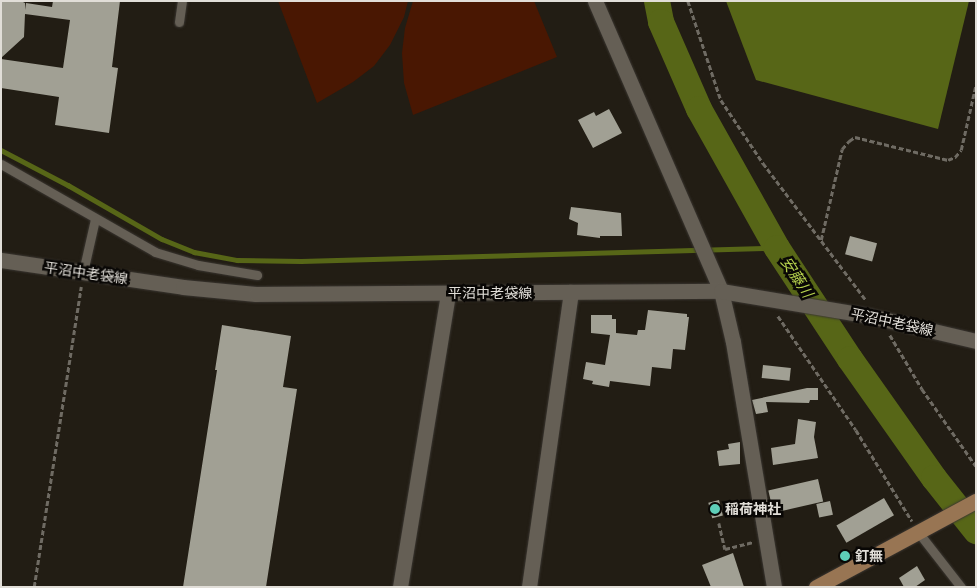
<!DOCTYPE html>
<html>
<head>
<meta charset="utf-8">
<style>
  body { margin:0 }
  #map { position:relative; width:977px; height:588px; overflow:hidden; background:#221d14; font-family:Lato,"Noto Sans JP",sans-serif }
  div>[style] { position:absolute }
  .green>* { inset:0; background:#491702 }
  .water>* { inset:0; background:#576617 }
  .stream>* { height:4.5px; margin:-2.25px; padding:0 2.25px; transform-origin:2.25px; border-radius:2.25px; background:#576617 }
  .river>* { height:26px; margin:-13px; padding:0 13px; transform-origin:13px; border-radius:13px; background:#576617 }
  .building>* { inset:0; background:#a1a094; transform-origin:0 0 }
  .path>* { height:2.5px; margin-top:-1.25px; transform-origin:0; background:repeating-linear-gradient(90deg,#6f6b63 0 5px,transparent 0 7.5px) }
  .roads { filter:drop-shadow(0 0 1px #3a3631) drop-shadow(0 0 1px #3a3631) }
  .service>* { height:9px; margin:-4.5px; padding:0 4.5px; transform-origin:4.5px; border-radius:4.5px; background:#655f55 }
  .minor>* { height:15px; margin:-7.5px; padding:0 7.5px; transform-origin:7.5px; border-radius:7.5px; background:#655f55 }
  .tertiary>* { height:15px; margin:-7.5px; padding:0 7.5px; transform-origin:7.5px; border-radius:7.5px; background:#655f55 }
  .secondary>* { height:15px; margin:-7.5px; padding:0 7.5px; transform-origin:7.5px; border-radius:7.5px; background:#655f55 }
  .primary>* { height:15px; margin:-7.5px; padding:0 7.5px; transform-origin:7.5px; border-radius:7.5px; background:#987553 }
  .dots>* { width:14px; height:14px; translate:-50% -50%; box-sizing:border-box; border:2px solid #090705; border-radius:50% }
  span { translate:-50% -50%; white-space:nowrap; text-align:center; line-height:1.15; -webkit-text-stroke:5px #090705; paint-order:stroke }
  .street-label { font-size:14px; color:#e1ded8 }
  .poi-label { font-size:14px; color:#e1ded8; font-weight:700 }
  .left { translate:0 -50%; text-align:left }
  .water-label { font-size:15px; color:#b5d04d; font-style:italic }
  .frame { position:absolute; inset:0; border:2px solid #e1ded8; pointer-events:none }
</style>
</head>
<body>
<div id="map">
  <div class="green">
    <i style="clip-path:polygon(278px 1px,408px 1px,404px 17px,390px 45px,374px 66px,353px 82px,317px 103px)"></i>
    <i style="clip-path:polygon(413px 1px,534px 1px,557px 57px,413px 115px,404px 83px,402px 53px,405px 28px)"></i>
  </div>
  <div class="water">
    <i style="clip-path:polygon(726px 1px,969px 1px,938px 129px,756px 80px)"></i>
  </div>
  <div class="stream">
    <i style="left:1px;top:150px;width:76px;rotate:27.6deg"></i>
    <i style="left:68px;top:185px;width:108px;rotate:29.9deg"></i>
    <i style="left:162px;top:239px;width:35px;rotate:22deg"></i>
    <i style="left:194px;top:252px;width:44px;rotate:10.5deg"></i>
    <i style="left:237px;top:260px;width:64px;rotate:0.9deg"></i>
    <i style="left:301px;top:261px;width:476px;rotate:-1.6deg"></i>
  </div>
  <div class="river">
    <i style="left:657px;top:1px;width:21px;rotate:79deg"></i>
    <i style="left:661px;top:22px;width:95px;rotate:66.4deg"></i>
    <i style="left:699px;top:109px;width:159px;rotate:60.7deg"></i>
    <i style="left:777px;top:248px;width:133px;rotate:56.7deg"></i>
    <i style="left:850px;top:359px;width:146px;rotate:54.8deg"></i>
    <i style="left:934px;top:478px;width:68px;rotate:51.6deg"></i>
  </div>
  <div class="building">
    <i style="clip-path:polygon(1px 1px,21px 1px,25px 3px,25px 10px,26px 3px,52px 7px,53px 1px,120px 1px,112px 67px,118px 68px,109px 133px,55px 125px,59px 97px,1px 88px,1px 59px,63px 68px,70px 20px,25px 14px,24px 37px,1px 58px)"></i>
    <i style="clip-path:polygon(609px 109px,622px 133px,593px 148px,578px 120px,594px 112px,596px 116px)"></i>
    <i style="clip-path:polygon(571px 207px,621px 213px,622px 236px,600px 236px,600px 238px,577px 235px,578px 223px,569px 219px)"></i>
    <i style="left:850px;top:236px;width:28px;height:19px;rotate:15deg"></i>
    <i style="clip-path:polygon(648px 310px,687px 314px,687px 317px,689px 317px,685px 350px,673px 349px,671px 369px,652px 367px,650px 386px,610px 381px,609px 387px,592px 384px,593px 381px,583px 379px,586px 362px,605px 365px,610px 335px,591px 333px,591px 315px,612px 315px,612px 319px,616px 319px,616px 333px,637px 335px,638px 330px,645px 330px)"></i>
    <i style="clip-path:polygon(222px 325px,291px 336px,283px 387px,297px 389px,266px 587px,183px 587px,217px 370px,215px 370px)"></i>
    <i style="left:763px;top:365px;width:28px;height:13px;rotate:6deg"></i>
    <i style="clip-path:polygon(807px 388px,818px 388px,818px 400px,810px 400px,809px 403px,766px 402px,768px 412px,756px 414px,752px 400px)"></i>
    <i style="clip-path:polygon(798px 419px,816px 422px,814px 437px,818px 458px,773px 465px,771px 448px,795px 444px)"></i>
    <i style="clip-path:polygon(740px 442px,740px 464px,719px 466px,717px 451px,729px 449px,728px 444px)"></i>
    <i style="left:818px;top:479px;width:23px;height:51px;rotate:77deg"></i>
    <i style="left:884px;top:498px;width:20px;height:55px;rotate:60deg"></i>
    <i style="left:719px;top:500px;width:16px;height:11px;rotate:76deg"></i>
    <i style="left:830px;top:501px;width:14px;height:14px;rotate:78deg"></i>
    <i style="clip-path:polygon(733px 553px,744px 587px,711px 587px,702px 565px)"></i>
    <i style="clip-path:polygon(917px 566px,925px 580px,915px 587px,904px 587px,899px 578px)"></i>
  </div>
  <div class="path">
    <i style="left:688px;top:1px;width:104px;rotate:71.6deg"></i>
    <i style="left:721px;top:100px;width:76px;rotate:56.3deg"></i>
    <i style="left:763px;top:163px;width:171px;rotate:53.1deg"></i>
    <i style="left:821px;top:240px;width:93px;rotate:-77deg"></i>
    <i style="left:842px;top:149px;width:11px;rotate:-49deg"></i>
    <i style="left:849px;top:141px;width:7px;rotate:-34deg"></i>
    <i style="left:855px;top:137px;width:96px;rotate:13.9deg"></i>
    <i style="left:948px;top:160px;width:8px;rotate:-23deg"></i>
    <i style="left:955px;top:157px;width:9px;rotate:-49deg"></i>
    <i style="left:961px;top:150px;width:68px;rotate:-77.2deg"></i>
    <i style="left:778px;top:316px;width:138px;rotate:55.6deg"></i>
    <i style="left:856px;top:430px;width:107px;rotate:58.4deg"></i>
    <i style="left:890px;top:335px;width:63px;rotate:59.3deg"></i>
    <i style="left:922px;top:389px;width:94px;rotate:55deg"></i>
    <i style="left:719px;top:523px;width:27px;rotate:77deg"></i>
    <i style="left:725px;top:549px;width:29px;rotate:-14deg"></i>
    <i style="left:34px;top:587px;width:304px;rotate:-81.1deg"></i>
  </div>
  <div class="roads">
    <div class="service">
      <i style="left:179px;top:22px;width:21px;rotate:-82deg"></i>
      <i style="left:1px;top:164px;width:177px;rotate:29.7deg"></i>
      <i style="left:155px;top:252px;width:45px;rotate:16.8deg"></i>
      <i style="left:198px;top:265px;width:60px;rotate:9.6deg"></i>
      <i style="left:83px;top:272px;width:54px;rotate:-77.2deg"></i>
      <i style="left:918px;top:532px;width:70px;rotate:52deg"></i>
    </div>
    <div class="minor">
      <i style="left:400px;top:587px;width:298px;rotate:-80.7deg"></i>
      <i style="left:529px;top:587px;width:298px;rotate:-81.9deg"></i>
    </div>
    <div class="tertiary">
      <i style="left:595px;top:1px;width:316px;rotate:66.5deg"></i>
      <i style="left:721px;top:291px;width:52px;rotate:76.8deg"></i>
      <i style="left:733px;top:342px;width:248px;rotate:80.5deg"></i>
    </div>
    <div class="secondary">
      <i style="left:1px;top:260px;width:184px;rotate:8.4deg"></i>
      <i style="left:183px;top:287px;width:73px;rotate:5.5deg"></i>
      <i style="left:256px;top:294px;width:465px;rotate:-0.4deg"></i>
      <i style="left:721px;top:291px;width:151px;rotate:9.5deg"></i>
      <i style="left:870px;top:316px;width:109px;rotate:13.3deg"></i>
    </div>
    <div class="primary">
      <i style="left:816px;top:587px;width:182px;rotate:-28.3deg"></i>
    </div>
  </div>
  <div class="dots">
    <i style="left:715px;top:509px;background:#5eceb8"></i>
    <i style="left:845px;top:556px;background:#5eceb8"></i>
  </div>
  <div class="street-label">
    <span style="left:86px;top:273px;rotate:8deg">平沼中老袋線</span>
    <span style="left:490px;top:293px">平沼中老袋線</span>
    <span style="left:892px;top:322px;rotate:12deg">平沼中老袋線</span>
  </div>
  <div class="poi-label">
    <span class="left" style="left:725px;top:509px">稲荷神社</span>
    <span class="left" style="left:855px;top:556px">釘無</span>
  </div>
  <div class="water-label">
    <span style="left:797px;top:277px;rotate:57deg">安藤川</span>
  </div>
  <div class="frame"></div>
</div>
</body>
</html>
